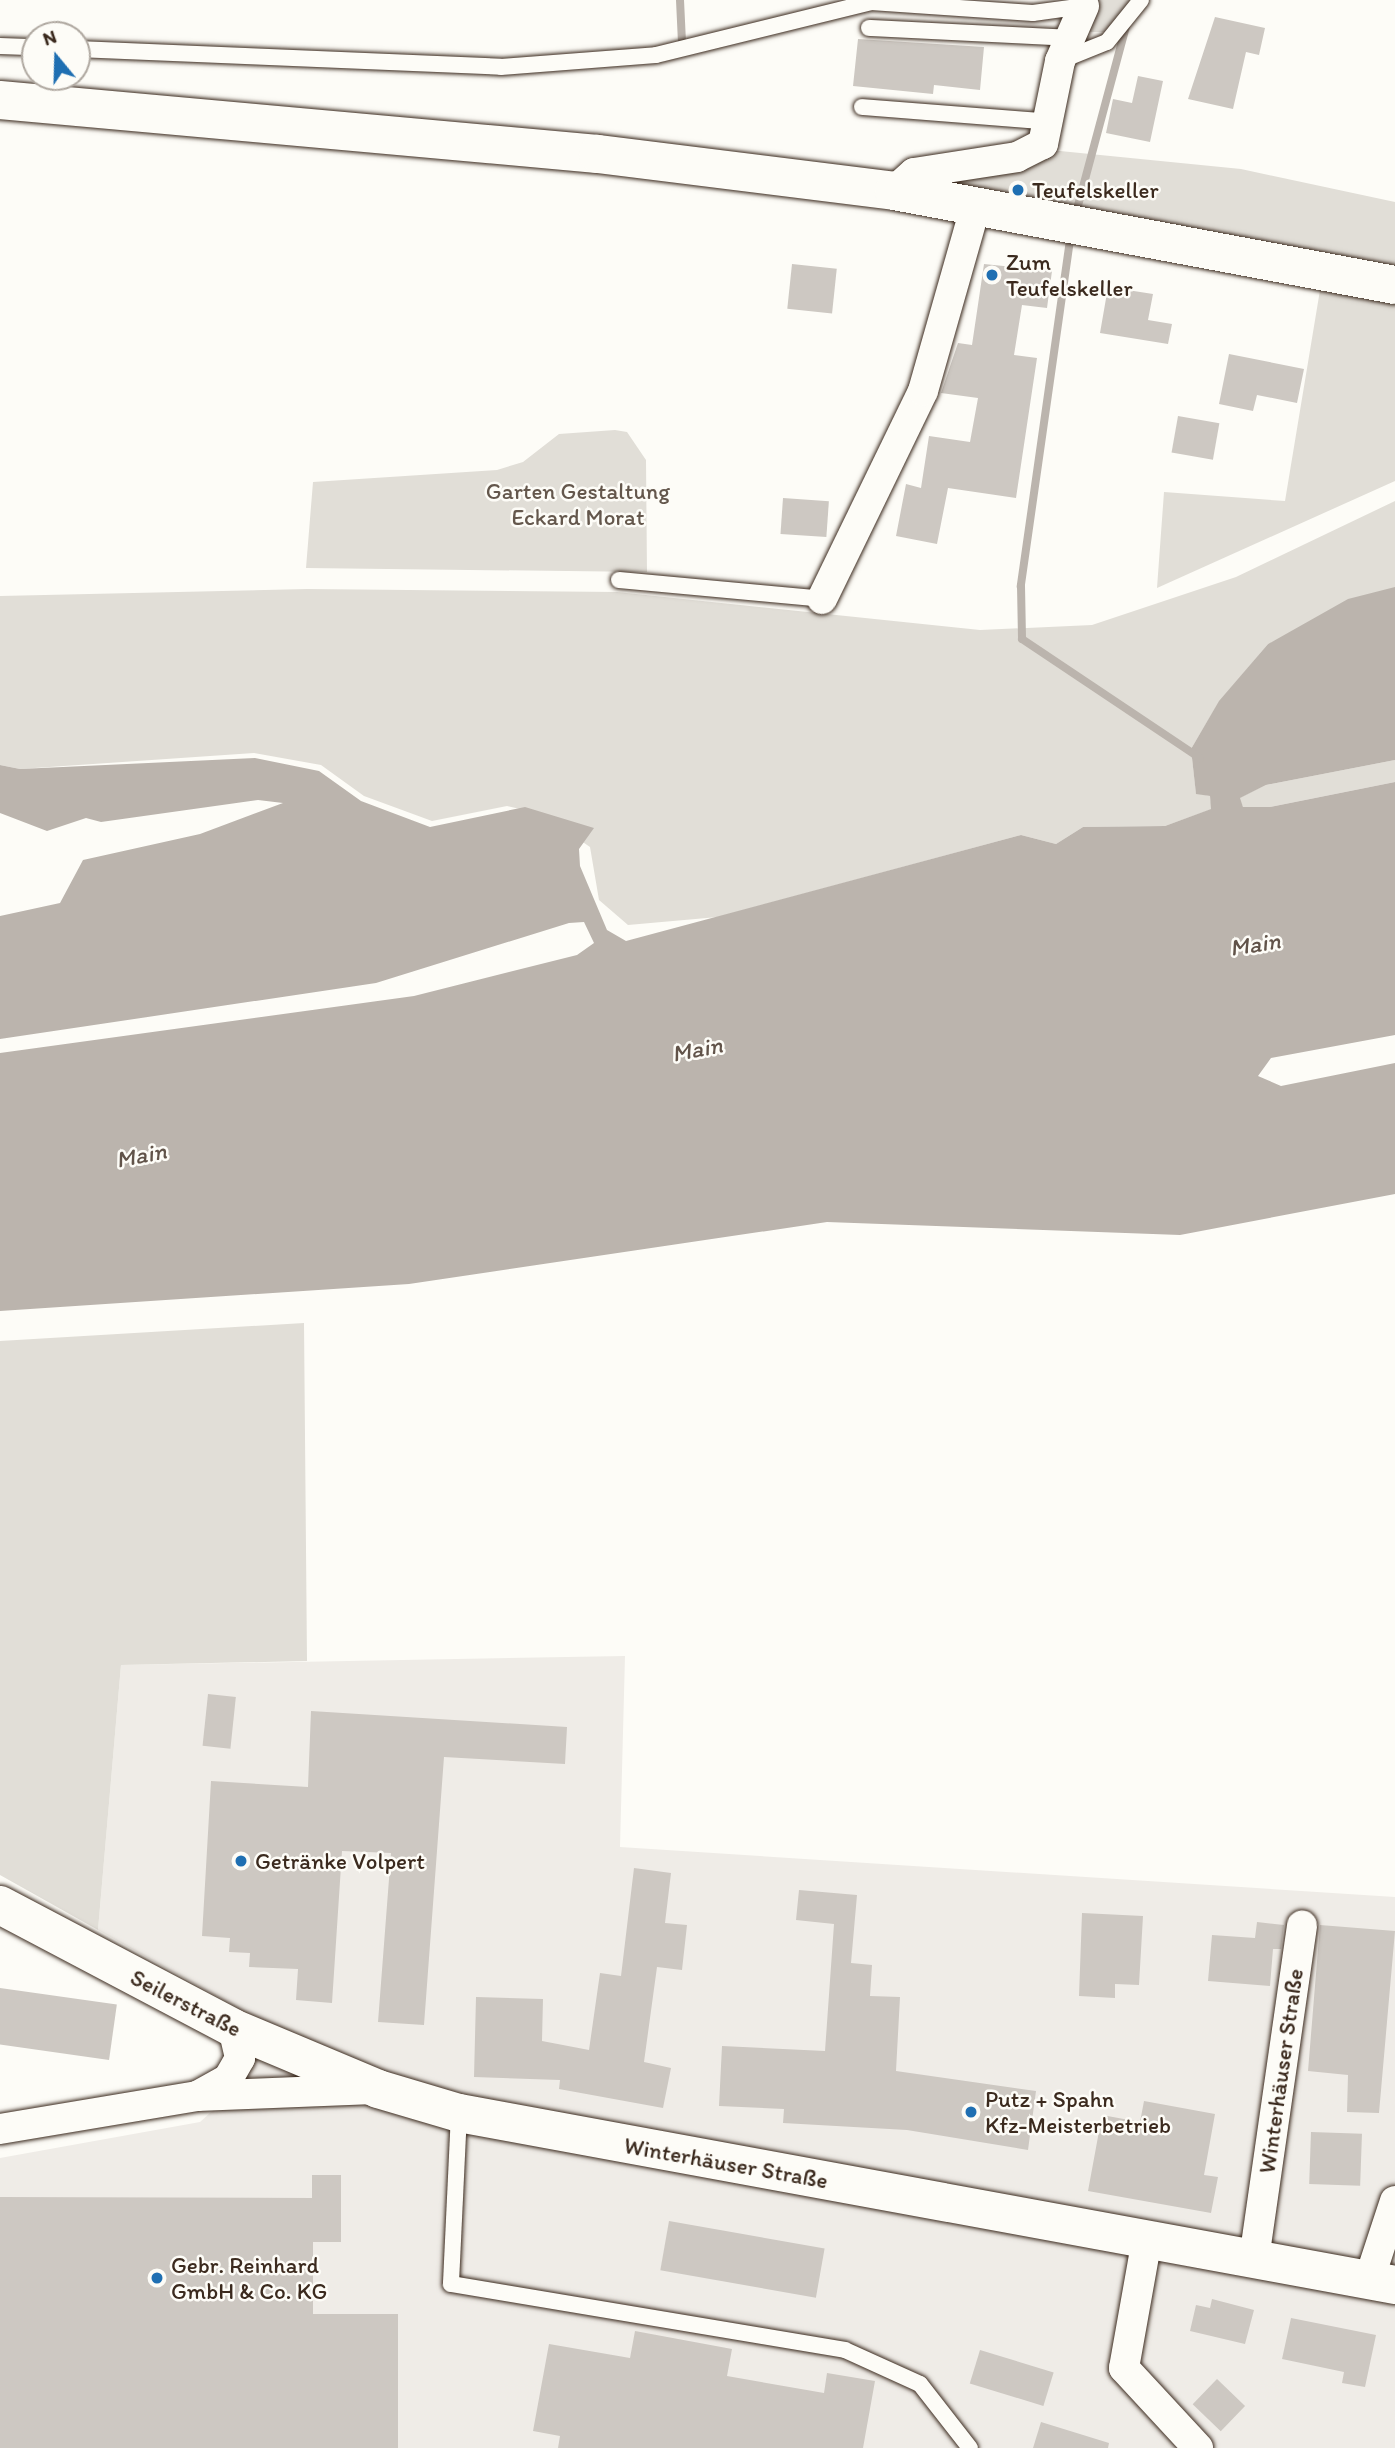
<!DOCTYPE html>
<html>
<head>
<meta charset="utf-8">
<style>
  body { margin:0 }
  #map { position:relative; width:1395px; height:2448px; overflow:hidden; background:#fdfcf7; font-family:Itim,sans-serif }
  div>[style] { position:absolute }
  .built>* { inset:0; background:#efece7 }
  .green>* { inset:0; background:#e1ded7 }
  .water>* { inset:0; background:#bbb4ad }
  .stream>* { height:8px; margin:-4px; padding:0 4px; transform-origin:4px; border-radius:4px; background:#bbb4ad }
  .building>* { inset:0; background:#cdc8c2; transform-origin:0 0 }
  .roads { filter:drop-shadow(0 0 2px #3b2a1e) drop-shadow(0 0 2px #3b2a1e) }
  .lane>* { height:16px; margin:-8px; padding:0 8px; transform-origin:8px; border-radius:8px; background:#fdfcf7 }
  .street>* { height:30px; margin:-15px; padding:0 15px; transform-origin:15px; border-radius:15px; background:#fdfcf7 }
  .secondary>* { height:38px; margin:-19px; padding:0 19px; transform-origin:19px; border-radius:19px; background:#fdfcf7 }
  .dots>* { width:19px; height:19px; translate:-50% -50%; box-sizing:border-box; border:4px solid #fdfcf7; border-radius:50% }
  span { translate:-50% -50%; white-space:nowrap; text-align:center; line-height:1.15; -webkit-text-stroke:5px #fdfcf7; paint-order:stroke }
  .poi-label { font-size:23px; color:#3b2a1e }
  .left { translate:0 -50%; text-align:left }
  .park-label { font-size:23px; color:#64574c }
  .street-label { font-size:23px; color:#3b2a1e }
  .water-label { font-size:24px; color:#615349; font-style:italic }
  .north { position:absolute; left:21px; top:21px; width:70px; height:70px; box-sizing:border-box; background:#fdfcf7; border:2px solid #afa8a0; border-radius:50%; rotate:341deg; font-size:19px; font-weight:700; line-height:28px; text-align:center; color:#3b2a1e }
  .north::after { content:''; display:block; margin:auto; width:24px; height:32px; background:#1f6fb2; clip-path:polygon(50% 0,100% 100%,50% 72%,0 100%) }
</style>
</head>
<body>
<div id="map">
  <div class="built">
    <i style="clip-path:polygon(625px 1656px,620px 1847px,1395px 1897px,1395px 2448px,0 2448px,0 2158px,200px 2122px,242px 2084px,252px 2060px,238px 2008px,98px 1930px,121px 1665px)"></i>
  </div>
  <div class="green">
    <i style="clip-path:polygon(1096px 0,1134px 0,1125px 32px,1079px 32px)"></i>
    <i style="clip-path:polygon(1050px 150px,1241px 169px,1395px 202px,1395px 277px,942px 192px,942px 176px)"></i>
    <i style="clip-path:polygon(1321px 284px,1395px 300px,1395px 481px,1157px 588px,1164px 492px,1285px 501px)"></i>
    <i style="clip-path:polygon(615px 430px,627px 432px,646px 460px,647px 572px,306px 568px,313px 482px,497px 470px,523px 462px,559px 434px)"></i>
    <i style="clip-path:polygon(1395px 501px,1395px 588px,1268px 644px,1219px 702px,1191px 749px,1196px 793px,1210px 796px,1212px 809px,1165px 826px,1083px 827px,1056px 844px,1021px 835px,718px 917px,628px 925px,599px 900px,590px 847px,542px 814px,507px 806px,432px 821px,364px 796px,321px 765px,254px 753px,20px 769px,0 765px,0 596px,307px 589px,617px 592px,980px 630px,1092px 625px,1236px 577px)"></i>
    <i style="clip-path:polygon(1395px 760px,1395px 782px,1270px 807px,1243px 807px,1239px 798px,1266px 785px)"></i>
    <i style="clip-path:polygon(304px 1323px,307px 1661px,121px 1665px,98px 1930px,0 1875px,0 1341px)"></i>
  </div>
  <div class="water">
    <i style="clip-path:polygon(1395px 587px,1395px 760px,1266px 785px,1240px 798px,1243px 807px,1270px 807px,1395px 782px,1395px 1035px,1271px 1058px,1258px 1076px,1281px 1086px,1395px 1063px,1395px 1194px,1180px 1235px,827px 1222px,409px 1284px,0 1311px,0 1053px,414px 996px,577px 955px,594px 943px,584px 922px,569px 923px,376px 983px,0 1039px,0 916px,60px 903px,83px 860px,200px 834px,283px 803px,258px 800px,101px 822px,86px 818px,47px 831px,0 813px,0 765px,20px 769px,255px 758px,319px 771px,361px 801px,430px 827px,525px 807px,594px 828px,579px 849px,580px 866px,607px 930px,626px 941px,1021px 835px,1056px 844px,1083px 827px,1165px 826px,1211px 809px,1210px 796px,1196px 794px,1191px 749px,1219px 701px,1268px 644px,1348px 599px)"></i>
  </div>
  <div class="stream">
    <i style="left:680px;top:0;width:42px;rotate:87.3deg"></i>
    <i style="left:1076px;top:213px;width:197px;rotate:-75deg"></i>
    <i style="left:1071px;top:233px;width:357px;rotate:98.1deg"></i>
    <i style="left:1021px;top:586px;width:53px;rotate:88.9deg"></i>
    <i style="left:1022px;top:639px;width:214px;rotate:33.8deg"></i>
  </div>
  <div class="building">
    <i style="clip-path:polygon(1215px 17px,1265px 28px,1259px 55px,1246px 52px,1233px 109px,1188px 99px)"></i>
    <i style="clip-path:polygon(858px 39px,984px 47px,980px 90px,934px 85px,933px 94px,853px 86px)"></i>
    <i style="clip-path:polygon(1138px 76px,1163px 81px,1150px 142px,1106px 133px,1113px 99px,1132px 103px)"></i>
    <i style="left:792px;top:264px;width:45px;height:45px;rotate:6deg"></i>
    <i style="clip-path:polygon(984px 264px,1052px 271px,1047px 308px,1022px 305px,1014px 355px,1037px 358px,1016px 498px,948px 488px,937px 544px,896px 536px,906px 484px,921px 488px,929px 436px,970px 442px,978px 398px,941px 393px,958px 343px,972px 345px)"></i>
    <i style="clip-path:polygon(1108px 287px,1153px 294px,1148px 320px,1172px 324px,1168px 344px,1100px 333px)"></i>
    <i style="clip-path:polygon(1229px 354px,1304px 369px,1297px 403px,1257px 395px,1253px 411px,1219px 404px)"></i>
    <i style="left:1178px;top:416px;width:42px;height:37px;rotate:10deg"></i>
    <i style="left:783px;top:498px;width:46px;height:36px;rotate:4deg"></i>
    <i style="left:208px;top:1694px;width:28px;height:52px;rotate:6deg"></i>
    <i style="clip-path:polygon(311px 1711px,567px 1727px,565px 1764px,444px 1757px,424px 2025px,378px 2022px,391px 1853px,342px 1851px,332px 2003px,296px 2000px,298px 1969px,249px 1967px,250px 1953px,229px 1952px,230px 1938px,202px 1936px,211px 1781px,308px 1787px)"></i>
    <i style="clip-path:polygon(634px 1868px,671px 1873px,665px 1923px,687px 1925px,682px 1970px,657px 1967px,644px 2062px,671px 2068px,663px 2108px,559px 2089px,560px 2080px,474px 2077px,476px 1997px,543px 1999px,542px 2041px,589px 2050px,600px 1973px,621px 1976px)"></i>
    <i style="clip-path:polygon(799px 1890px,857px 1895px,851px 1963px,872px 1965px,870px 1996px,900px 1997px,896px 2071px,1036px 2091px,1028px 2150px,907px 2130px,783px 2123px,784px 2109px,719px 2106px,722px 2046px,825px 2051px,834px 1924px,796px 1920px)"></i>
    <i style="clip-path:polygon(1082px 1913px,1143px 1916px,1139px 1985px,1115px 1984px,1115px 1998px,1079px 1996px)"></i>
    <i style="clip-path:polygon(1257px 1922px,1284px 1925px,1281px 1949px,1273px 1949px,1270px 1986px,1208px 1981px,1212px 1935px,1255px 1938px)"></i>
    <i style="clip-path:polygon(1320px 1925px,1395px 1931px,1379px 2113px,1347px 2112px,1348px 2075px,1308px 2071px)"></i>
    <i style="left:0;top:1988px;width:118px;height:56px;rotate:8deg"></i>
    <i style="clip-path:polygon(1144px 2101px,1215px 2114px,1204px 2175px,1218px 2177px,1211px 2213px,1088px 2191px,1102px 2115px,1140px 2122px)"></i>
    <i style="left:1311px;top:2132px;width:51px;height:52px;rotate:2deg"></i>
    <i style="clip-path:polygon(312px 2175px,341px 2175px,341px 2242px,313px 2242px,313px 2314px,398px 2314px,398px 2448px,0 2448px,0 2197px,312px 2198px)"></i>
    <i style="left:669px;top:2221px;width:158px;height:50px;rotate:10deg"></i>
    <i style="clip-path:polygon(1212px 2299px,1254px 2310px,1245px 2344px,1190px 2331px,1196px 2305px,1210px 2308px)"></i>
    <i style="clip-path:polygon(1291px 2318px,1376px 2335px,1365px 2387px,1342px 2383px,1344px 2372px,1282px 2359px)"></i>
    <i style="clip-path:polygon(635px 2331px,732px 2349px,727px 2376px,824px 2393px,827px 2373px,875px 2381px,863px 2448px,558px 2448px,560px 2436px,533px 2431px,549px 2344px,630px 2358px)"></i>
    <i style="left:980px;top:2350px;width:77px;height:35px;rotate:17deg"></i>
    <i style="left:1217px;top:2379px;width:39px;height:35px;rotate:44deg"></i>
    <i style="clip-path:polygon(1041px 2422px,1109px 2443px,1108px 2448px,1033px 2448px)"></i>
  </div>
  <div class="roads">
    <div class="lane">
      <i style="left:869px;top:28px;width:201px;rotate:2.8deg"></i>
      <i style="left:0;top:46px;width:35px;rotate:2deg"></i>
      <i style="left:77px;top:49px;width:424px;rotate:2.4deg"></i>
      <i style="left:501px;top:67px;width:155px;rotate:-4.4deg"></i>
      <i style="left:656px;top:55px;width:221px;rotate:-13.8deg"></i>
      <i style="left:871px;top:2px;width:162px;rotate:3.9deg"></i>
      <i style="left:1033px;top:13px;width:51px;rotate:-7.8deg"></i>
      <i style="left:1062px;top:60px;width:48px;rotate:-21.8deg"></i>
      <i style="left:1107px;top:42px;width:54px;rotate:-51deg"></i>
      <i style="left:862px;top:107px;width:190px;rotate:4.5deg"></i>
      <i style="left:619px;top:580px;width:204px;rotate:5.3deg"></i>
      <i style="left:459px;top:2113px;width:171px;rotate:92.7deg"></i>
      <i style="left:451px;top:2284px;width:399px;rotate:9.5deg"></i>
      <i style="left:845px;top:2350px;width:82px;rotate:24.4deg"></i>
      <i style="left:920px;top:2384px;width:81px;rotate:52deg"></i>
    </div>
    <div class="street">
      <i style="left:894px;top:191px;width:27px;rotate:-42deg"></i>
      <i style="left:914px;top:173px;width:104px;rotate:-8.8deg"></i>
      <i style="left:1017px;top:157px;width:29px;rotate:-27deg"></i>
      <i style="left:1043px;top:144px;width:85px;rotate:-78.4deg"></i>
      <i style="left:1060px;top:61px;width:60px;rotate:-66.4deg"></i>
      <i style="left:822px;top:599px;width:231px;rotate:-64.1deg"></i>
      <i style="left:923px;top:391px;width:190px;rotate:-74.1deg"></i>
      <i style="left:197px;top:2096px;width:35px;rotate:-29deg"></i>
      <i style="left:228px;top:2079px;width:24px;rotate:-60deg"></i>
      <i style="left:240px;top:2058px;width:31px;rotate:-103deg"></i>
      <i style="left:0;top:2129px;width:200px;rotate:-9.5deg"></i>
      <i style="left:197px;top:2096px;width:177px;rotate:-2.3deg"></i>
      <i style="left:1147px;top:2239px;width:131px;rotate:100.1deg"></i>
      <i style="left:1124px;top:2368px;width:109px;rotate:47.2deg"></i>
      <i style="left:1254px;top:2259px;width:337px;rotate:-81.8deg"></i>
      <i style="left:1369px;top:2280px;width:83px;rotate:-71.8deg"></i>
    </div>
    <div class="secondary">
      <i style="left:0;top:100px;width:600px;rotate:5.16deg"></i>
      <i style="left:598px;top:154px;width:298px;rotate:7.1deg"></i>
      <i style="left:894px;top:191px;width:510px;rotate:10.63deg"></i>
      <i style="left:0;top:1905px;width:263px;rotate:27.8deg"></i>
      <i style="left:233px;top:2028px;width:157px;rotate:22.8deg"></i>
      <i style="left:378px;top:2089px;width:84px;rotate:16.5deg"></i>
      <i style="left:459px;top:2113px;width:952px;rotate:10.41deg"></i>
    </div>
  </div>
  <div class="dots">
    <i style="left:1018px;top:190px;background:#1f6fb2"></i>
    <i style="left:992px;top:275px;background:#1f6fb2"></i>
    <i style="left:241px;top:1861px;background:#1f6fb2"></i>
    <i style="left:971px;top:2112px;background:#1f6fb2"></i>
    <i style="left:157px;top:2278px;background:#1f6fb2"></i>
  </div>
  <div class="poi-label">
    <span class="left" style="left:1032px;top:190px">Teufelskeller</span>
    <span class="left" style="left:1006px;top:275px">Zum<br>Teufelskeller</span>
    <span class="left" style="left:255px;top:1861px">Getränke Volpert</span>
    <span class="left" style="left:985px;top:2112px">Putz + Spahn<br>Kfz-Meisterbetrieb</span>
    <span class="left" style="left:171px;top:2278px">Gebr. Reinhard<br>GmbH &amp; Co. KG</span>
  </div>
  <div class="park-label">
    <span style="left:578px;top:504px">Garten Gestaltung<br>Eckard Morat</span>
  </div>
  <div class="street-label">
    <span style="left:186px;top:2003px;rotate:27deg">Seilerstraße</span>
    <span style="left:1281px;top:2071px;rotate:-82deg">Winterhäuser Straße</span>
    <span style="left:726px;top:2163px;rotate:10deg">Winterhäuser Straße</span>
  </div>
  <div class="water-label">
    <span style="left:1255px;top:944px;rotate:-9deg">Main</span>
    <span style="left:697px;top:1049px;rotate:-11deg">Main</span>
    <span style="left:141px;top:1155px;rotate:-11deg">Main</span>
  </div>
  <div class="north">N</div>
</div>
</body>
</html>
